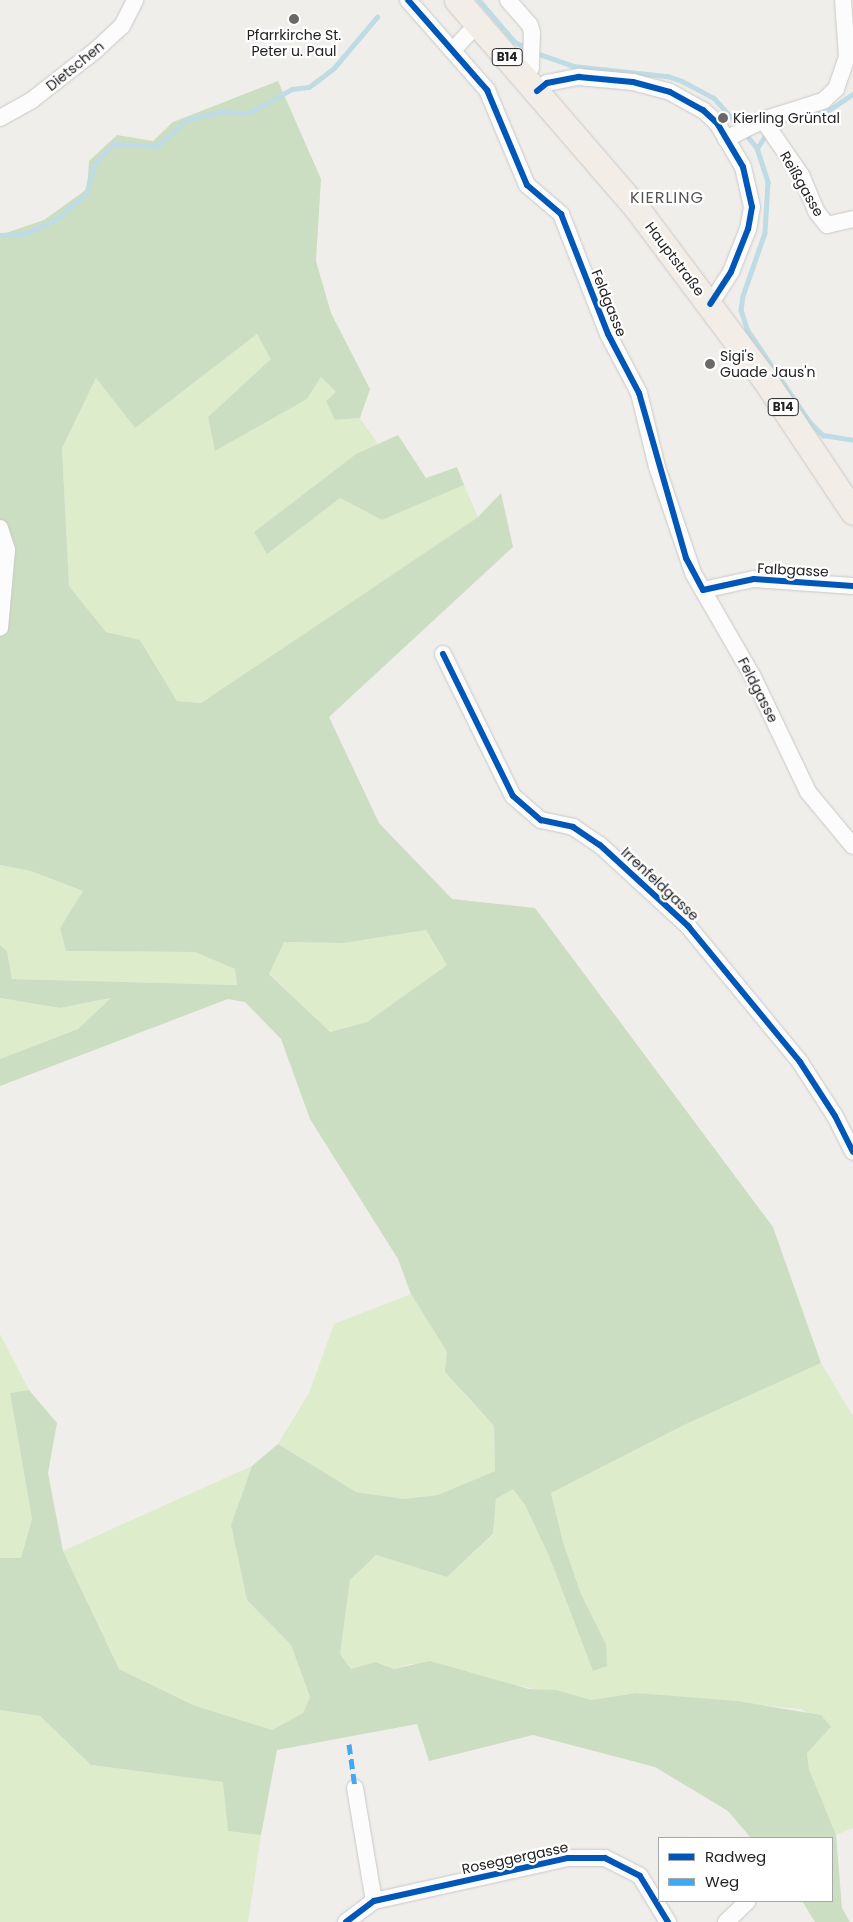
<!DOCTYPE html>
<html>
<head>
<meta charset="utf-8">
<style>
  body { margin:0 }
  #map { position:relative; width:853px; height:1922px; overflow:hidden; background:#f0eeeb; font-family:Poppins,sans-serif }
  div>[style] { position:absolute }
  .grass>* { inset:0; background:#ddeccb }
  .forest>* { inset:0; background:#cbdec1 }
  .stream>* { height:4.5px; margin:-2.25px; padding:0 2.25px; transform-origin:2.25px; border-radius:2.25px; background:#bfdbe3 }
  .roads { filter:drop-shadow(0 0 1px #c9c8c7) drop-shadow(0 0 1px #c9c8c7) }
  .minor>* { height:16px; margin:-8px; padding:0 8px; transform-origin:8px; border-radius:8px; background:#fdfcfc }
  .primary>* { height:25px; margin:-12.5px; padding:0 12.5px; transform-origin:12.5px; border-radius:12.5px; background:#f3ede7 }
  .quiet>* { height:5px; margin-top:-2.5px; transform-origin:0; background:repeating-linear-gradient(90deg,#3fa9f5 0 10px,transparent 0 15px) }
  .cycleway>* { height:6px; margin:-3px; padding:0 3px; transform-origin:3px; border-radius:3px; background:#0057b8 }
  .dots>* { width:14px; height:14px; translate:-50% -50%; box-sizing:border-box; border:2px solid #fff; border-radius:50% }
  span { translate:-50% -50%; white-space:nowrap; text-align:center; line-height:1.15; -webkit-text-stroke:4.5px #fff; paint-order:stroke }
  .shield-label span { padding:1px 4px; background:#fff; border:1px solid; border-radius:4px; -webkit-text-stroke-width:0 }
  .shield-label { font-size:12px; color:#222; font-weight:700 }
  .poi-label { font-size:14px; color:#222 }
  .left { translate:0 -50%; text-align:left }
  .street-label { font-size:14px; color:#222 }
  .quarter-label { font-size:16px; color:#555; letter-spacing:1px }
  .legend { position:absolute; left:658px; top:1837px; width:175px; height:65px; box-sizing:border-box; background:#fff; border:1px solid #a7a7a7; margin:0; padding:6px 9px; list-style:none; font-size:15px; color:#222 }
  .legend li { display:flex; align-items:center; gap:10px; height:25px }
  .legend b { width:25px; border:1px solid #a7a7a7 }
</style>
</head>
<body>
<div id="map">
  <div class="grass">
    <i style="clip-path:polygon(257px 334px,272px 359px,208px 417px,215px 451px,307px 399px,321px 377px,336px 392px,335px 420px,360px 418px,378px 444px,356px 454px,254px 532px,268px 553px,340px 498px,382px 520px,464px 485px,478px 517px,201px 703px,177px 701px,140px 640px,106px 632px,69px 586px,62px 448px,96px 378px,135px 428px)"></i>
    <i style="clip-path:polygon(0 865px,31px 871px,83px 891px,60px 928px,66px 951px,195px 952px,235px 969px,237px 985px,12px 979px,7px 951px,0 945px)"></i>
    <i style="clip-path:polygon(426px 930px,447px 965px,367px 1022px,329px 1032px,269px 973px,284px 942px,344px 943px)"></i>
    <i style="clip-path:polygon(0 998px,60px 1008px,112px 998px,78px 1029px,0 1059px)"></i>
    <i style="clip-path:polygon(411px 1294px,447px 1352px,465px 1395px,494px 1426px,495px 1471px,438px 1495px,404px 1499px,356px 1492px,278px 1444px,309px 1393px,334px 1324px)"></i>
    <i style="clip-path:polygon(0 1334px,29px 1390px,10px 1393px,32px 1519px,21px 1558px,0 1558px)"></i>
    <i style="clip-path:polygon(821px 1363px,853px 1416px,853px 1828px,836px 1835px,809px 1769px,807px 1752px,831px 1728px,801px 1709px,636px 1693px,591px 1700px,411px 1664px,394px 1669px,375px 1662px,351px 1669px,340px 1654px,350px 1580px,376px 1555px,447px 1577px,493px 1535px,496px 1499px,513px 1489px,525px 1505px,549px 1556px,593px 1671px,606px 1666px,606px 1644px,581px 1594px,563px 1542px,551px 1493px,684px 1425px)"></i>
    <i style="clip-path:polygon(252px 1466px,231px 1525px,247px 1600px,291px 1645px,310px 1697px,303px 1713px,272px 1730px,193px 1705px,119px 1669px,63px 1551px)"></i>
    <i style="clip-path:polygon(0 1710px,40px 1716px,91px 1765px,224px 1782px,228px 1831px,261px 1835px,248px 1922px,0 1922px)"></i>
  </div>
  <div class="forest">
    <i style="clip-path:polygon(evenodd,278px 81px,321px 179px,316px 261px,331px 313px,370px 389px,360px 418px,335px 420px,326px 401px,336px 392px,321px 377px,307px 399px,215px 451px,208px 417px,271px 359px,257px 334px,135px 428px,96px 378px,62px 448px,69px 586px,106px 632px,140px 640px,177px 701px,201px 703px,478px 517px,501px 493px,513px 547px,329px 717px,379px 823px,452px 899px,535px 908px,773px 1227px,821px 1363px,684px 1425px,551px 1493px,563px 1542px,581px 1594px,606px 1644px,607px 1666px,593px 1671px,549px 1556px,525px 1505px,513px 1489px,496px 1499px,493px 1534px,447px 1577px,376px 1555px,350px 1580px,340px 1654px,351px 1669px,375px 1662px,394px 1669px,430px 1661px,529px 1689px,556px 1690px,591px 1700px,636px 1693px,737px 1701px,821px 1715px,831px 1727px,807px 1753px,809px 1769px,836px 1835px,842px 1908px,850px 1922px,815px 1922px,802px 1901px,832px 1901px,832px 1838px,751px 1838px,728px 1811px,655px 1767px,533px 1735px,429px 1761px,417px 1724px,277px 1750px,261px 1835px,228px 1831px,223px 1782px,91px 1765px,40px 1716px,0 1710px,0 1558px,21px 1558px,32px 1519px,10px 1393px,29px 1390px,57px 1423px,48px 1473px,63px 1551px,119px 1669px,193px 1705px,272px 1730px,303px 1713px,310px 1697px,291px 1645px,247px 1600px,231px 1525px,252px 1466px,278px 1444px,356px 1492px,404px 1499px,438px 1495px,495px 1471px,494px 1426px,445px 1372px,447px 1352px,411px 1294px,398px 1259px,310px 1119px,281px 1039px,245px 1002px,228px 999px,0 1086px,0 1059px,78px 1029px,111px 998px,60px 1008px,0 998px,0 945px,7px 951px,12px 979px,237px 985px,235px 969px,195px 952px,66px 951px,60px 928px,83px 891px,31px 871px,0 865px,0 235px,44px 220px,87px 189px,89px 161px,117px 135px,153px 141px,173px 122px,278px 81px,426px 930px,447px 965px,367px 1022px,330px 1032px,269px 974px,284px 942px,344px 943px,426px 930px)"></i>
    <i style="clip-path:polygon(398px 435px,426px 478px,457px 467px,464px 485px,382px 520px,340px 498px,267px 554px,254px 532px,356px 454px)"></i>
  </div>
  <div class="stream">
    <i style="left:479px;top:0;width:55px;rotate:49.4deg"></i>
    <i style="left:515px;top:42px;width:13px;rotate:27deg"></i>
    <i style="left:536px;top:53px;width:39px;rotate:19deg"></i>
    <i style="left:573px;top:66px;width:95px;rotate:6.1deg"></i>
    <i style="left:667px;top:76px;width:16px;rotate:18deg"></i>
    <i style="left:682px;top:81px;width:36px;rotate:28deg"></i>
    <i style="left:714px;top:98px;width:39px;rotate:48deg"></i>
    <i style="left:798px;top:117px;width:32px;rotate:-13deg"></i>
    <i style="left:829px;top:110px;width:29px;rotate:-34deg"></i>
    <i style="left:745px;top:133px;width:19px;rotate:51deg"></i>
    <i style="left:757px;top:148px;width:36px;rotate:72deg"></i>
    <i style="left:768px;top:182px;width:51px;rotate:93.4deg"></i>
    <i style="left:765px;top:233px;width:67px;rotate:109.2deg"></i>
    <i style="left:743px;top:296px;width:14px;rotate:98deg"></i>
    <i style="left:741px;top:310px;width:20px;rotate:72deg"></i>
    <i style="left:747px;top:329px;width:111px;rotate:56deg"></i>
    <i style="left:809px;top:421px;width:20px;rotate:45deg"></i>
    <i style="left:823px;top:435px;width:30px;rotate:9deg"></i>
    <i style="left:757px;top:148px;width:14px;rotate:-56deg"></i>
    <i style="left:0;top:235px;width:25px;rotate:-2deg"></i>
    <i style="left:25px;top:234px;width:33px;rotate:-25deg"></i>
    <i style="left:55px;top:220px;width:40px;rotate:-40deg"></i>
    <i style="left:86px;top:194px;width:31px;rotate:-75deg"></i>
    <i style="left:94px;top:164px;width:28px;rotate:-45deg"></i>
    <i style="left:114px;top:144px;width:43px;rotate:2.7deg"></i>
    <i style="left:157px;top:146px;width:41px;rotate:-41.1deg"></i>
    <i style="left:188px;top:119px;width:33px;rotate:-12deg"></i>
    <i style="left:220px;top:112px;width:29px;rotate:2deg"></i>
    <i style="left:249px;top:113px;width:49px;rotate:-29.2deg"></i>
    <i style="left:292px;top:89px;width:17px;rotate:-7deg"></i>
    <i style="left:309px;top:87px;width:31px;rotate:-37deg"></i>
    <i style="left:334px;top:68px;width:67px;rotate:-49.9deg"></i>
  </div>
  <div class="roads">
    <div class="minor">
      <i style="left:408px;top:0;width:120px;rotate:48.7deg"></i>
      <i style="left:487px;top:90px;width:103px;rotate:67.2deg"></i>
      <i style="left:527px;top:185px;width:45px;rotate:40.5deg"></i>
      <i style="left:561px;top:214px;width:129px;rotate:68.6deg"></i>
      <i style="left:608px;top:334px;width:67px;rotate:62.3deg"></i>
      <i style="left:639px;top:393px;width:76px;rotate:76.3deg"></i>
      <i style="left:657px;top:467px;width:112px;rotate:71.2deg"></i>
      <i style="left:693px;top:573px;width:120px;rotate:60deg"></i>
      <i style="left:753px;top:677px;width:127px;rotate:64.4deg"></i>
      <i style="left:808px;top:792px;width:70px;rotate:50.2deg"></i>
      <i style="left:508px;top:0;width:33px;rotate:49deg"></i>
      <i style="left:530px;top:25px;width:8px;rotate:76deg"></i>
      <i style="left:532px;top:33px;width:35px;rotate:92deg"></i>
      <i style="left:531px;top:68px;width:11px;rotate:135deg"></i>
      <i style="left:454px;top:49px;width:35px;rotate:-47deg"></i>
      <i style="left:537px;top:91px;width:13px;rotate:-39deg"></i>
      <i style="left:547px;top:83px;width:33px;rotate:-11deg"></i>
      <i style="left:579px;top:77px;width:54px;rotate:5.3deg"></i>
      <i style="left:633px;top:82px;width:38px;rotate:15deg"></i>
      <i style="left:670px;top:92px;width:38px;rotate:29deg"></i>
      <i style="left:703px;top:110px;width:19px;rotate:43deg"></i>
      <i style="left:717px;top:123px;width:51px;rotate:59.4deg"></i>
      <i style="left:743px;top:167px;width:41px;rotate:77.3deg"></i>
      <i style="left:752px;top:207px;width:22px;rotate:100deg"></i>
      <i style="left:748px;top:229px;width:46px;rotate:111.6deg"></i>
      <i style="left:731px;top:272px;width:38px;rotate:123deg"></i>
      <i style="left:0;top:118px;width:37px;rotate:-29deg"></i>
      <i style="left:32px;top:100px;width:81px;rotate:-38deg"></i>
      <i style="left:96px;top:50px;width:35px;rotate:-43deg"></i>
      <i style="left:122px;top:26px;width:29px;rotate:-63deg"></i>
      <i style="left:763px;top:120px;width:67px;rotate:55.4deg"></i>
      <i style="left:801px;top:175px;width:39px;rotate:67deg"></i>
      <i style="left:816px;top:211px;width:18px;rotate:52deg"></i>
      <i style="left:827px;top:225px;width:27px;rotate:-13deg"></i>
      <i style="left:726px;top:139px;width:42px;rotate:-27.2deg"></i>
      <i style="left:763px;top:120px;width:63px;rotate:-17.6deg"></i>
      <i style="left:823px;top:101px;width:18px;rotate:-43deg"></i>
      <i style="left:836px;top:89px;width:34px;rotate:-71deg"></i>
      <i style="left:847px;top:57px;width:57px;rotate:-94deg"></i>
      <i style="left:0;top:528px;width:23px;rotate:72deg"></i>
      <i style="left:7px;top:550px;width:78px;rotate:95.1deg"></i>
      <i style="left:703px;top:590px;width:52px;rotate:-12.2deg"></i>
      <i style="left:754px;top:579px;width:99px;rotate:4deg"></i>
      <i style="left:443px;top:654px;width:158px;rotate:63.8deg"></i>
      <i style="left:513px;top:796px;width:37px;rotate:41deg"></i>
      <i style="left:541px;top:820px;width:33px;rotate:12deg"></i>
      <i style="left:573px;top:827px;width:32px;rotate:34deg"></i>
      <i style="left:600px;top:845px;width:120px;rotate:42.6deg"></i>
      <i style="left:688px;top:926px;width:176px;rotate:50.5deg"></i>
      <i style="left:800px;top:1062px;width:64px;rotate:57.1deg"></i>
      <i style="left:835px;top:1116px;width:40px;rotate:63.4deg"></i>
      <i style="left:355px;top:1788px;width:115px;rotate:80.5deg"></i>
      <i style="left:346px;top:1922px;width:35px;rotate:-37deg"></i>
      <i style="left:374px;top:1901px;width:199px;rotate:-12.5deg"></i>
      <i style="left:568px;top:1858px;width:37px"></i>
      <i style="left:605px;top:1858px;width:39px;rotate:27deg"></i>
      <i style="left:640px;top:1876px;width:54px;rotate:58.7deg"></i>
      <i style="left:726px;top:1922px;width:30px;rotate:-44deg"></i>
    </div>
    <div class="primary">
      <i style="left:457px;top:0;width:277px;rotate:49.2deg"></i>
      <i style="left:638px;top:210px;width:209px;rotate:53.2deg"></i>
      <i style="left:763px;top:377px;width:162px;rotate:56.3deg"></i>
    </div>
  </div>
  <div class="quiet">
    <i style="left:349px;top:1744px;width:44px;rotate:82.2deg"></i>
  </div>
  <div class="cycleway">
    <i style="left:408px;top:0;width:120px;rotate:48.7deg"></i>
    <i style="left:487px;top:90px;width:103px;rotate:67.2deg"></i>
    <i style="left:527px;top:185px;width:45px;rotate:40.5deg"></i>
    <i style="left:561px;top:214px;width:129px;rotate:68.6deg"></i>
    <i style="left:608px;top:334px;width:67px;rotate:62.3deg"></i>
    <i style="left:639px;top:393px;width:172px;rotate:74.1deg"></i>
    <i style="left:686px;top:558px;width:36px;rotate:62deg"></i>
    <i style="left:703px;top:590px;width:52px;rotate:-12.2deg"></i>
    <i style="left:754px;top:579px;width:99px;rotate:4deg"></i>
    <i style="left:537px;top:91px;width:13px;rotate:-39deg"></i>
    <i style="left:547px;top:83px;width:33px;rotate:-11deg"></i>
    <i style="left:579px;top:77px;width:54px;rotate:5.3deg"></i>
    <i style="left:633px;top:82px;width:38px;rotate:15deg"></i>
    <i style="left:670px;top:92px;width:38px;rotate:29deg"></i>
    <i style="left:703px;top:110px;width:19px;rotate:43deg"></i>
    <i style="left:717px;top:123px;width:51px;rotate:59.4deg"></i>
    <i style="left:743px;top:167px;width:41px;rotate:77.3deg"></i>
    <i style="left:752px;top:207px;width:22px;rotate:100deg"></i>
    <i style="left:748px;top:229px;width:46px;rotate:111.6deg"></i>
    <i style="left:731px;top:272px;width:38px;rotate:123deg"></i>
    <i style="left:443px;top:654px;width:158px;rotate:63.8deg"></i>
    <i style="left:513px;top:796px;width:37px;rotate:41deg"></i>
    <i style="left:541px;top:820px;width:33px;rotate:12deg"></i>
    <i style="left:573px;top:827px;width:32px;rotate:34deg"></i>
    <i style="left:600px;top:845px;width:120px;rotate:42.6deg"></i>
    <i style="left:688px;top:926px;width:176px;rotate:50.5deg"></i>
    <i style="left:800px;top:1062px;width:64px;rotate:57.1deg"></i>
    <i style="left:835px;top:1116px;width:40px;rotate:63.4deg"></i>
    <i style="left:346px;top:1922px;width:35px;rotate:-37deg"></i>
    <i style="left:374px;top:1901px;width:199px;rotate:-12.5deg"></i>
    <i style="left:568px;top:1858px;width:37px"></i>
    <i style="left:605px;top:1858px;width:39px;rotate:27deg"></i>
    <i style="left:640px;top:1876px;width:54px;rotate:58.7deg"></i>
  </div>
  <div class="dots">
    <i style="left:294px;top:19px;background:#6a6968"></i>
    <i style="left:723px;top:118px;background:#6a6968"></i>
    <i style="left:710px;top:364px;background:#6a6968"></i>
  </div>
  <div class="shield-label">
    <span style="left:507px;top:57px">B14</span>
    <span style="left:783px;top:407px">B14</span>
  </div>
  <div class="poi-label">
    <span style="left:294px;top:43px">Pfarrkirche St.<br>Peter u. Paul</span>
    <span class="left" style="left:733px;top:118px">Kierling Grüntal</span>
    <span class="left" style="left:720px;top:364px">Sigi's<br>Guade Jaus'n</span>
  </div>
  <div class="street-label">
    <span style="left:75px;top:66px;rotate:-39deg">Dietschen</span>
    <span style="left:802px;top:184px;rotate:60deg">Reißgasse</span>
    <span style="left:675px;top:259px;rotate:53deg">Hauptstraße</span>
    <span style="left:609px;top:303px;rotate:68deg">Feldgasse</span>
    <span style="left:793px;top:570px;rotate:3deg">Falbgasse</span>
    <span style="left:758px;top:690px;rotate:63deg">Feldgasse</span>
    <span style="left:660px;top:884px;rotate:43deg">Irrenfeldgasse</span>
    <span style="left:515px;top:1858px;rotate:-12deg">Roseggergasse</span>
  </div>
  <div class="quarter-label">
    <span style="left:667px;top:198px">KIERLING</span>
  </div>
  <ul class="legend">
  <li><b style="height:6px;background:#0057b8"></b>Radweg</li>
  <li><b style="height:6px;background:#3fa9f5"></b>Weg</li>
  </ul>
</div>
</body>
</html>
